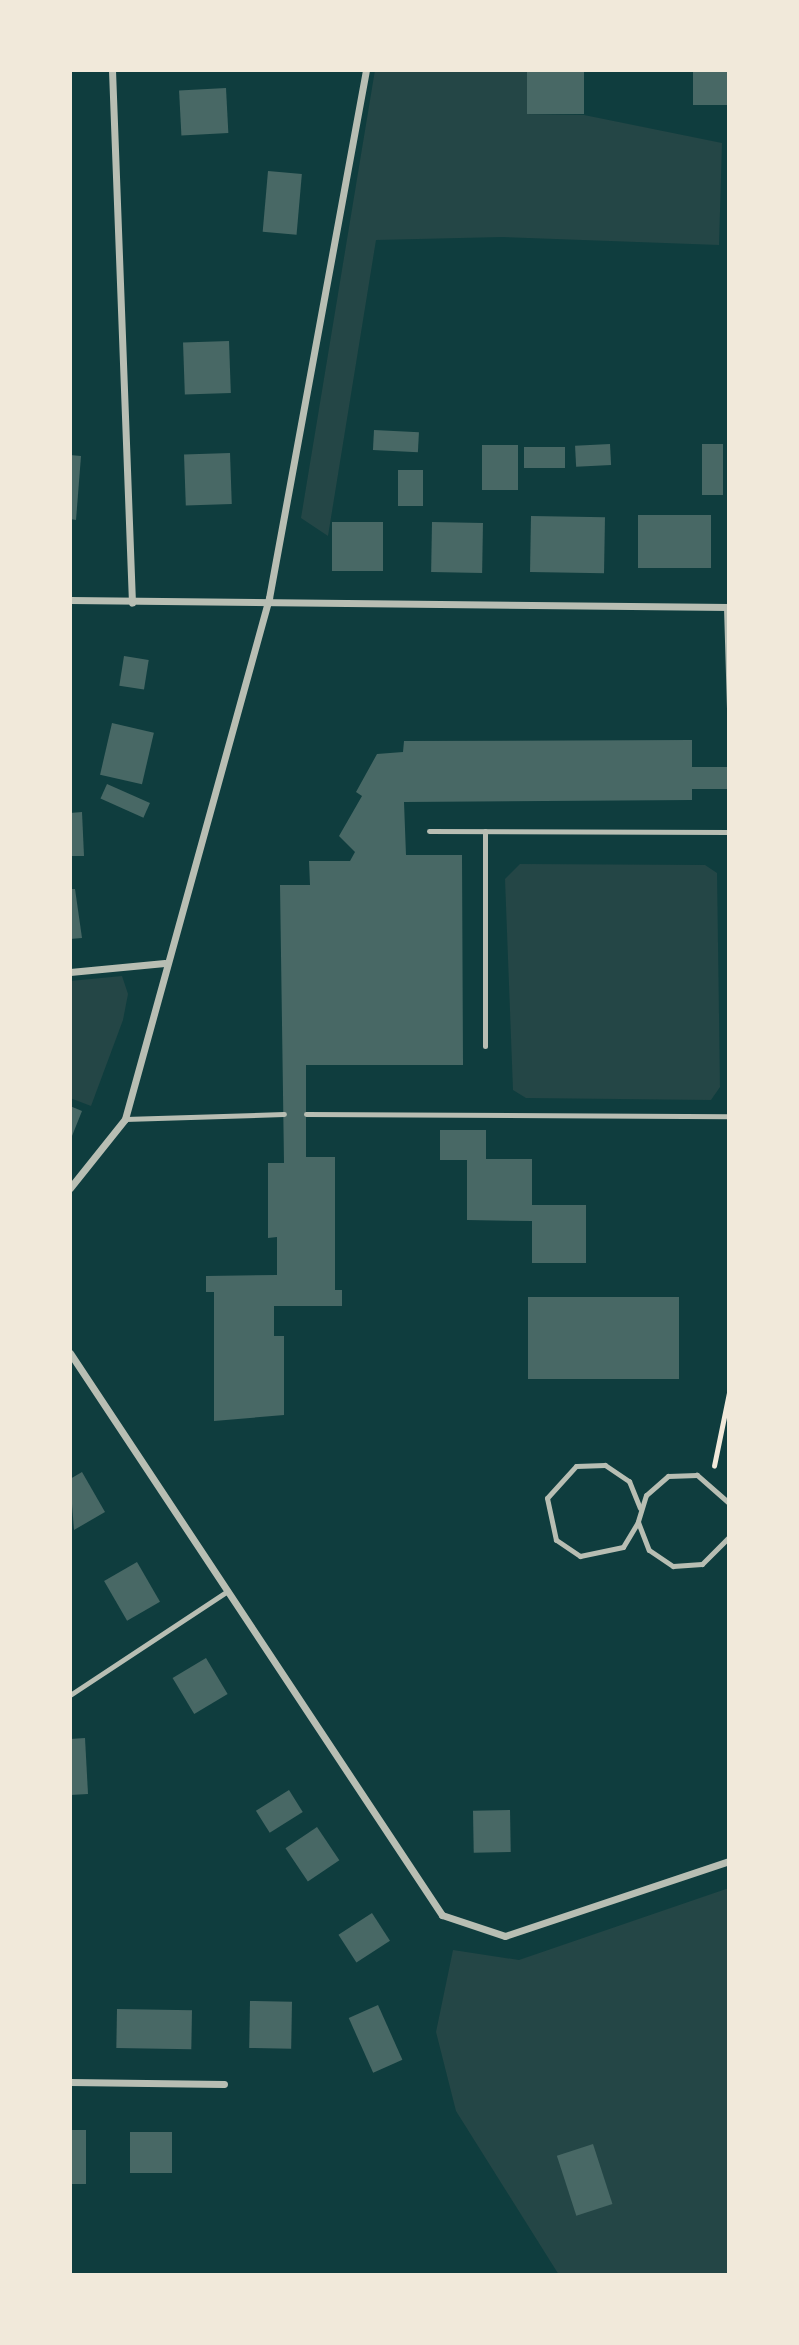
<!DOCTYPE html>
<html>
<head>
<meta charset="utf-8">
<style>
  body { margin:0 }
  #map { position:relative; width:799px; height:2345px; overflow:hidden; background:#0f3d3e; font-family:Commissioner,sans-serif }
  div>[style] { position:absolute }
  .green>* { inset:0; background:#244646 }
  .building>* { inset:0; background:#486865; transform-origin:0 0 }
  .path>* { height:4.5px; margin:-2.25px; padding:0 2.25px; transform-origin:2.25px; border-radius:2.25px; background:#f1e9da }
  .service>* { height:5px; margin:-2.5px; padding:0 2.5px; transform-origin:2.5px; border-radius:2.5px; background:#b8beb3 }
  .minor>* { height:7px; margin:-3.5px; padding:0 3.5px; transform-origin:3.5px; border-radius:3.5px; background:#b8beb3 }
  span { translate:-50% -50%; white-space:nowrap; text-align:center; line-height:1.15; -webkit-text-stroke:6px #f1e9da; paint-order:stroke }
  .frame { position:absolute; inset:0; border:72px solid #f1e9da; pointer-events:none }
</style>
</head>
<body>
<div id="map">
  <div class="green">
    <i style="clip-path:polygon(375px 70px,527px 70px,527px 114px,584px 115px,722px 143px,719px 245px,502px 237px,376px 240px,328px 536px,301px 518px)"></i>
    <i style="clip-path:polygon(520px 864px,705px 865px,717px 873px,720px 1087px,711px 1100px,526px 1098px,513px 1090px,505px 879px)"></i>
    <i style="clip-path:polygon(122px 976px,128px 994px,123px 1020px,91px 1106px,70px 1098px,70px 981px)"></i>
    <i style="clip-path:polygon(729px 1888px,729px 2275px,559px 2275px,456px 2111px,436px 2032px,453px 1950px,519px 1960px)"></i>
  </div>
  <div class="building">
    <i style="left:527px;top:70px;width:57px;height:44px"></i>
    <i style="left:693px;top:70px;width:36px;height:35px"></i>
    <i style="left:226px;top:88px;width:45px;height:47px;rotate:87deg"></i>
    <i style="left:268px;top:171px;width:34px;height:61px;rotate:5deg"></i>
    <i style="left:229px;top:341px;width:52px;height:46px;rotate:88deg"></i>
    <i style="left:374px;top:430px;width:45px;height:20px;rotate:3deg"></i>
    <i style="left:610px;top:444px;width:21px;height:35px;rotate:87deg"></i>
    <i style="left:702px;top:444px;width:21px;height:51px"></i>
    <i style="left:482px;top:445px;width:36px;height:45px"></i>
    <i style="left:565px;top:447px;width:21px;height:41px;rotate:90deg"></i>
    <i style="left:230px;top:453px;width:51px;height:46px;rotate:88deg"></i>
    <i style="clip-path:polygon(70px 455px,81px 456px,76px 520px,70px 519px)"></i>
    <i style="left:398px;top:470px;width:25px;height:36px"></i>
    <i style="left:638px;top:515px;width:73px;height:53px"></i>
    <i style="left:531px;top:516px;width:74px;height:56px;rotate:1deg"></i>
    <i style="left:332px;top:522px;width:51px;height:49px"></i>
    <i style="left:432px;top:522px;width:51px;height:50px;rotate:1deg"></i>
    <i style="left:124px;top:656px;width:25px;height:30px;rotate:9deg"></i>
    <i style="left:112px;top:723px;width:43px;height:53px;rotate:13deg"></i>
    <i style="clip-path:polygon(692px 740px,692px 767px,729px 767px,729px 789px,692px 789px,692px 800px,404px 802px,406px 855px,462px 855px,463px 1065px,306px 1065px,306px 1157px,335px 1157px,335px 1290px,342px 1290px,342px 1306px,274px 1306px,274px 1336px,284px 1336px,284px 1415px,214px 1421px,214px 1292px,206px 1292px,206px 1276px,277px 1275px,277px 1237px,268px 1238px,268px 1163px,284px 1163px,280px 885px,310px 885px,309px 861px,350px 861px,355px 852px,339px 836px,362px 796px,356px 792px,377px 754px,403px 752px,404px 741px)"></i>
    <i style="left:107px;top:784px;width:47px;height:16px;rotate:24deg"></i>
    <i style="clip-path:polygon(82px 812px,84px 856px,70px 856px,70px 813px)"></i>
    <i style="clip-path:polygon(70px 889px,75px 889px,82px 938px,70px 939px)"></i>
    <i style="clip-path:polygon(70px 1106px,82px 1111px,70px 1141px)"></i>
    <i style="clip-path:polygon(440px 1130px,486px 1130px,486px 1159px,532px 1159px,532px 1205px,586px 1205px,586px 1263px,532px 1263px,532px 1221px,467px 1220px,467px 1160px,440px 1160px)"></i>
    <i style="left:679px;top:1297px;width:82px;height:151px;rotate:90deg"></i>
    <i style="clip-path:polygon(82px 1472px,105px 1512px,74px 1530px,70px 1479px)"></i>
    <i style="left:137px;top:1562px;width:46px;height:38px;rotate:60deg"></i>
    <i style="left:206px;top:1658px;width:42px;height:39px;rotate:59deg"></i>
    <i style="clip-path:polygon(85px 1738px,88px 1794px,70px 1795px,70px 1739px)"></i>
    <i style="left:289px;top:1790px;width:26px;height:39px;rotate:58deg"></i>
    <i style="left:510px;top:1810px;width:42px;height:37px;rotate:89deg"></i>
    <i style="left:317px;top:1827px;width:40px;height:38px;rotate:56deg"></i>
    <i style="left:372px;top:1913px;width:33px;height:40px;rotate:57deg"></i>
    <i style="left:250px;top:2001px;width:42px;height:47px;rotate:1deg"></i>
    <i style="left:378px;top:2005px;width:60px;height:32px;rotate:66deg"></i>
    <i style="left:117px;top:2009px;width:75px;height:39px;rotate:1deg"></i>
    <i style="left:70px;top:2130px;width:16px;height:54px"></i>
    <i style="left:130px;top:2132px;width:42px;height:41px"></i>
    <i style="left:593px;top:2144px;width:63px;height:38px;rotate:72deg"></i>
  </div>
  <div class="path">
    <i style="left:714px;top:1466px;width:75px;rotate:-78.4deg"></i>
  </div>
  <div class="service">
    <i style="left:726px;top:607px;width:101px;rotate:88.3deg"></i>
    <i style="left:429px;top:831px;width:300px;rotate:0.2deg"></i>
    <i style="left:485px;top:831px;width:215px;rotate:90deg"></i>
    <i style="left:306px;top:1114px;width:423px;rotate:0.3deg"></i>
    <i style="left:125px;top:1119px;width:159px;rotate:-1.8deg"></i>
    <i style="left:729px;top:1503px;width:43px;rotate:-138.8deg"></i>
    <i style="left:697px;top:1475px;width:29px;rotate:178deg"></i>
    <i style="left:668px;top:1476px;width:29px;rotate:139deg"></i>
    <i style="left:646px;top:1495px;width:28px;rotate:107deg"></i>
    <i style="left:638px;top:1522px;width:30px;rotate:69deg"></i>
    <i style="left:649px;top:1550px;width:29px;rotate:34deg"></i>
    <i style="left:673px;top:1566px;width:29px;rotate:-4deg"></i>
    <i style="left:702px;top:1564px;width:38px;rotate:-45deg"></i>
    <i style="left:638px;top:1522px;width:29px;rotate:121deg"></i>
    <i style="left:623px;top:1547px;width:44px;rotate:168.2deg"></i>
    <i style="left:580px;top:1556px;width:29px;rotate:-146deg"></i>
    <i style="left:556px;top:1540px;width:43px;rotate:-102.1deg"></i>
    <i style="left:547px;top:1498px;width:43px;rotate:-47.8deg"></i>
    <i style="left:576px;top:1466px;width:29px;rotate:-2deg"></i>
    <i style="left:605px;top:1465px;width:29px;rotate:34deg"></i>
    <i style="left:629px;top:1481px;width:29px;rotate:68deg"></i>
    <i style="left:70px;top:1695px;width:189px;rotate:-33.4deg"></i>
  </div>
  <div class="minor">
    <i style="left:112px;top:70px;width:533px;rotate:87.85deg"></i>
    <i style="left:70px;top:600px;width:659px;rotate:0.61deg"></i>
    <i style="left:70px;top:972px;width:95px;rotate:-5.4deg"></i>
    <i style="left:70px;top:1188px;width:88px;rotate:-51.4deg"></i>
    <i style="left:125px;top:1119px;width:541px;rotate:-74.55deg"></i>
    <i style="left:269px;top:598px;width:537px;rotate:-79.59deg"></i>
    <i style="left:70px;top:1353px;width:674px;rotate:56.5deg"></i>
    <i style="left:442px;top:1915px;width:66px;rotate:18.4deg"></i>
    <i style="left:505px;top:1936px;width:236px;rotate:-18.5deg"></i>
    <i style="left:70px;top:2082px;width:154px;rotate:0.7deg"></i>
  </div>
  <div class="frame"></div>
</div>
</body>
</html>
